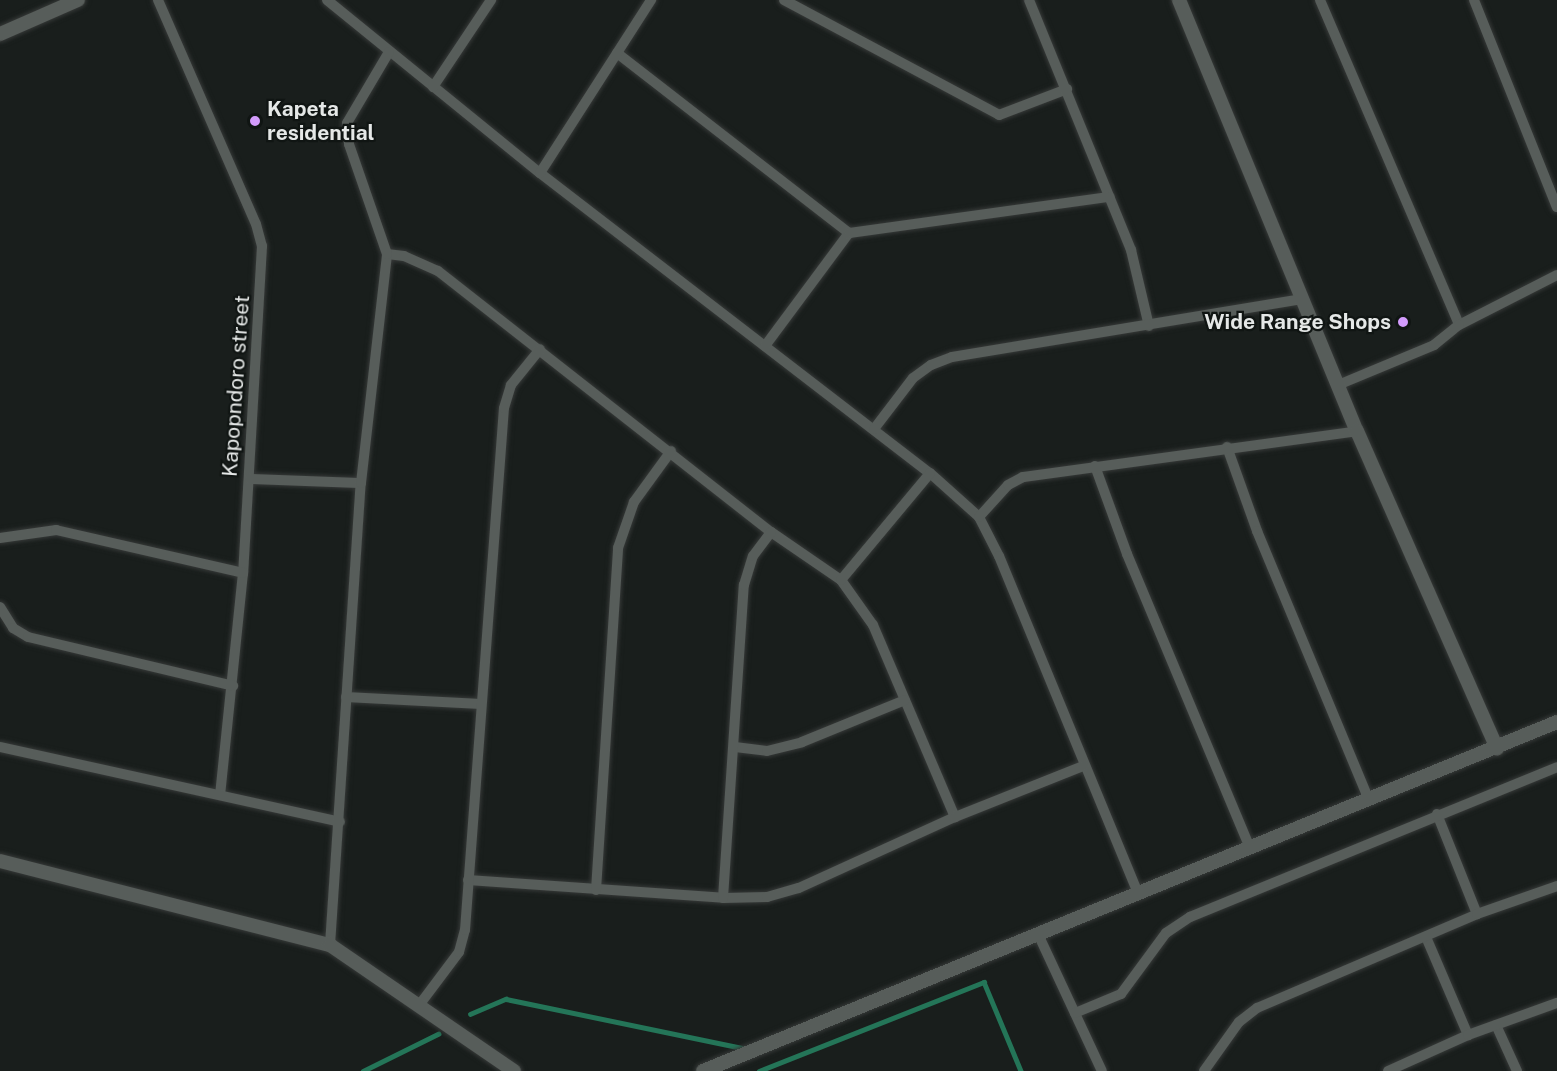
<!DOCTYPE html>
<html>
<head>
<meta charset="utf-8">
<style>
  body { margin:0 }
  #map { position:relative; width:1557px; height:1071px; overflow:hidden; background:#191e1c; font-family:"Public Sans",sans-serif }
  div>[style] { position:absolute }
  .stream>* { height:4.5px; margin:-2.25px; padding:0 2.25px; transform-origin:2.25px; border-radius:2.25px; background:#247558 }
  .roads { filter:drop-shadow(0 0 2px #363938) drop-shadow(0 0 2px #363938) }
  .minor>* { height:10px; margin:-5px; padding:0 5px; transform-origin:5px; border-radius:5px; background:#575d5a }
  .tertiary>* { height:14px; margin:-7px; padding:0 7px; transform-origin:7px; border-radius:7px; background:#575d5a }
  .dots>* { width:16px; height:16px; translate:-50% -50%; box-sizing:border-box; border:3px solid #101513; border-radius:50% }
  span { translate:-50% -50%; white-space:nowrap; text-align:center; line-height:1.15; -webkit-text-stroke:4.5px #101513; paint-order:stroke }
  .poi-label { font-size:21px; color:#e5e8e7; font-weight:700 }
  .left { translate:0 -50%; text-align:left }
  .right { translate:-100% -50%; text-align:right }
  .street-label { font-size:21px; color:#e5e8e7 }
</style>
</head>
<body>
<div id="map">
  <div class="stream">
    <i style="left:470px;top:1014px;width:39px;rotate:-23deg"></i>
    <i style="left:506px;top:999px;width:247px;rotate:11.7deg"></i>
    <i style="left:363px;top:1071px;width:84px;rotate:-26.3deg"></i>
    <i style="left:759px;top:1071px;width:242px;rotate:-21.6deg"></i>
    <i style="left:984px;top:982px;width:96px;rotate:67.4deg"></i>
  </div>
  <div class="roads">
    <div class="minor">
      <i style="left:158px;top:0;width:244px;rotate:66.4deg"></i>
      <i style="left:256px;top:224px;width:23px;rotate:75deg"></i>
      <i style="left:262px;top:246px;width:328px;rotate:93.3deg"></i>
      <i style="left:243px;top:573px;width:222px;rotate:95.9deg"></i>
      <i style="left:327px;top:0;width:274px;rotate:39.1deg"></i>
      <i style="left:540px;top:173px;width:492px;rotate:37.6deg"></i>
      <i style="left:930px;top:473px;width:66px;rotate:41.9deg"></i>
      <i style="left:979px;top:517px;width:44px;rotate:62.9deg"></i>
      <i style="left:999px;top:556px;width:365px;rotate:67.6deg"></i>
      <i style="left:784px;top:0;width:244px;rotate:28.1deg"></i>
      <i style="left:999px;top:115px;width:73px;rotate:-20.9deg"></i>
      <i style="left:1029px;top:0;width:270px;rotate:67.8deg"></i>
      <i style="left:1131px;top:250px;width:78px;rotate:76.7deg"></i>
      <i style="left:1320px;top:0;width:353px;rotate:66.8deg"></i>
      <i style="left:1459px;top:325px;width:110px;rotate:-27deg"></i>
      <i style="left:1474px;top:0;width:223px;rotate:68.2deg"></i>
      <i style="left:617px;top:53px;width:294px;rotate:37.8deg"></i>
      <i style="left:433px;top:87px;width:105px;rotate:-56.3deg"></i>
      <i style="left:540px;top:173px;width:206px;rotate:-57.3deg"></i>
      <i style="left:387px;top:254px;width:17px;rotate:7deg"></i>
      <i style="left:404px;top:256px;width:37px;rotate:24deg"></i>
      <i style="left:438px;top:271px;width:423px;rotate:38.1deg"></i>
      <i style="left:771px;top:532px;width:85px;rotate:34.4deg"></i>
      <i style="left:841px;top:580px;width:55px;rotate:54.6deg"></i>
      <i style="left:873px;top:625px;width:209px;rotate:66.9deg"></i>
      <i style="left:765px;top:346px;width:141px;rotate:-53.4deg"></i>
      <i style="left:849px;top:233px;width:263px;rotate:-7.9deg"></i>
      <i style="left:1338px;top:385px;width:104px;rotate:-22.6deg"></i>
      <i style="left:1434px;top:345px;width:32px;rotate:-39deg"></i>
      <i style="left:874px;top:429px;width:64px;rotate:-52.6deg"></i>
      <i style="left:913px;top:378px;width:22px;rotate:-36deg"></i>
      <i style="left:931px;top:365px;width:22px;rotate:-21deg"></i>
      <i style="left:952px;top:357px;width:355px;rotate:-9.4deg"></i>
      <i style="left:1227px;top:447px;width:89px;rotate:70.3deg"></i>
      <i style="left:1257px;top:531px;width:289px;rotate:67.4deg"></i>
      <i style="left:1095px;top:466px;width:94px;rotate:70deg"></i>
      <i style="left:1127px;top:554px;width:319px;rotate:67.3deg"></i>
      <i style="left:250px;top:479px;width:111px;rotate:2.1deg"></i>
      <i style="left:979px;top:517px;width:43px;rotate:-47.8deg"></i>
      <i style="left:1008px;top:485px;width:17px;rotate:-28deg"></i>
      <i style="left:1023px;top:477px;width:337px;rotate:-7.8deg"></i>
      <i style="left:0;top:538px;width:57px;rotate:-8.1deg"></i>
      <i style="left:56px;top:530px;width:192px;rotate:12.9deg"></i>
      <i style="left:841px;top:580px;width:139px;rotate:-50.2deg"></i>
      <i style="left:0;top:607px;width:25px;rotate:58deg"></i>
      <i style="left:13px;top:628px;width:17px;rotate:31deg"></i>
      <i style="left:28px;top:637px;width:211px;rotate:13.4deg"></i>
      <i style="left:346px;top:697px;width:135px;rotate:3deg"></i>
      <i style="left:0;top:747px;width:348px;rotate:12.4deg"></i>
      <i style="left:735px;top:747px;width:32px;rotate:7deg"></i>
      <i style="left:767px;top:751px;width:36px;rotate:-14deg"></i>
      <i style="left:802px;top:742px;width:111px;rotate:-22.2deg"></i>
      <i style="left:1437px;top:814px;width:108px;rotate:68.2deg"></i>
      <i style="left:468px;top:880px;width:256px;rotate:4deg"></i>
      <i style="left:723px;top:898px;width:44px;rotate:-1.3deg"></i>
      <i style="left:767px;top:897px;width:33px;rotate:-16deg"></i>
      <i style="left:799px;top:888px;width:171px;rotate:-24.5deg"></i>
      <i style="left:955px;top:817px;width:138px;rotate:-21.7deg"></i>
      <i style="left:596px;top:890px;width:343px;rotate:-86.3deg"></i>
      <i style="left:618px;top:548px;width:49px;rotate:-70.8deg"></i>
      <i style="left:634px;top:502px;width:63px;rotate:-54deg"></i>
      <i style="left:723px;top:898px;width:314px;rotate:-86.2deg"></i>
      <i style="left:744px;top:585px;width:30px;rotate:-73deg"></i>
      <i style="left:753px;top:556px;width:30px;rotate:-53deg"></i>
      <i style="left:1038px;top:934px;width:151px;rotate:65deg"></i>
      <i style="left:1426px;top:937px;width:107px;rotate:66.8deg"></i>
      <i style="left:330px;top:945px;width:463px;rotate:-86.2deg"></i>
      <i style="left:361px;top:483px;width:230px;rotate:-83.5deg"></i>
      <i style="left:387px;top:254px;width:116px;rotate:-109.1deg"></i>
      <i style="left:349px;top:144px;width:21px;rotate:-95deg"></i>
      <i style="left:347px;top:123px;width:82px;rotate:-59.4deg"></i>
      <i style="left:420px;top:1004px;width:65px;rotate:-53.1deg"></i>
      <i style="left:459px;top:952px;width:23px;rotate:-75deg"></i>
      <i style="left:465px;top:930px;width:523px;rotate:-85.73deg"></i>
      <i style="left:504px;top:408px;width:24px;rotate:-73deg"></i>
      <i style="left:511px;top:385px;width:46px;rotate:-51.1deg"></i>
      <i style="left:1075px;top:1013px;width:50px;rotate:-22.4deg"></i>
      <i style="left:1121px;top:994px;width:76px;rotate:-53.6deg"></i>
      <i style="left:1166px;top:933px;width:29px;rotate:-34deg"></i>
      <i style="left:1190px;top:917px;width:396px;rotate:-22.2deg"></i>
      <i style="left:1496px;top:1025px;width:51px;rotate:65.5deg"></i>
      <i style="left:1204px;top:1071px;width:60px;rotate:-54.5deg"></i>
      <i style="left:1239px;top:1022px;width:23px;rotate:-38deg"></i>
      <i style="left:1257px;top:1008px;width:239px;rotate:-23.1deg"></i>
      <i style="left:1477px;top:914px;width:85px;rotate:-19.3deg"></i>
      <i style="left:1388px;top:1071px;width:88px;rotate:-24.2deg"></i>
      <i style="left:1468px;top:1035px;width:95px;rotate:-19.8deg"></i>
    </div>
    <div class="tertiary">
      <i style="left:1179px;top:0;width:466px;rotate:67.6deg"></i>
      <i style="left:1357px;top:431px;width:347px;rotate:66.2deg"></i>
      <i style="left:0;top:34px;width:85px;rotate:-23.6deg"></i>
      <i style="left:0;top:861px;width:341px;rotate:14.3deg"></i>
      <i style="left:330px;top:945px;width:223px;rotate:34.4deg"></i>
      <i style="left:703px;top:1071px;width:923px;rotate:-22.23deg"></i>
    </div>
  </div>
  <div class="dots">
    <i style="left:255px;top:121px;background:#d39cfc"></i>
    <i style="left:1403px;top:322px;background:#d39cfc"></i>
  </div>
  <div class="poi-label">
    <span class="left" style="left:267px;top:121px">Kapeta<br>residential</span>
    <span class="right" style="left:1391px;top:322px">Wide Range Shops</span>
  </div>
  <div class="street-label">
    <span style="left:236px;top:386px;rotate:-86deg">Kapopndoro street</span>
  </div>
</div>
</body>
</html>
